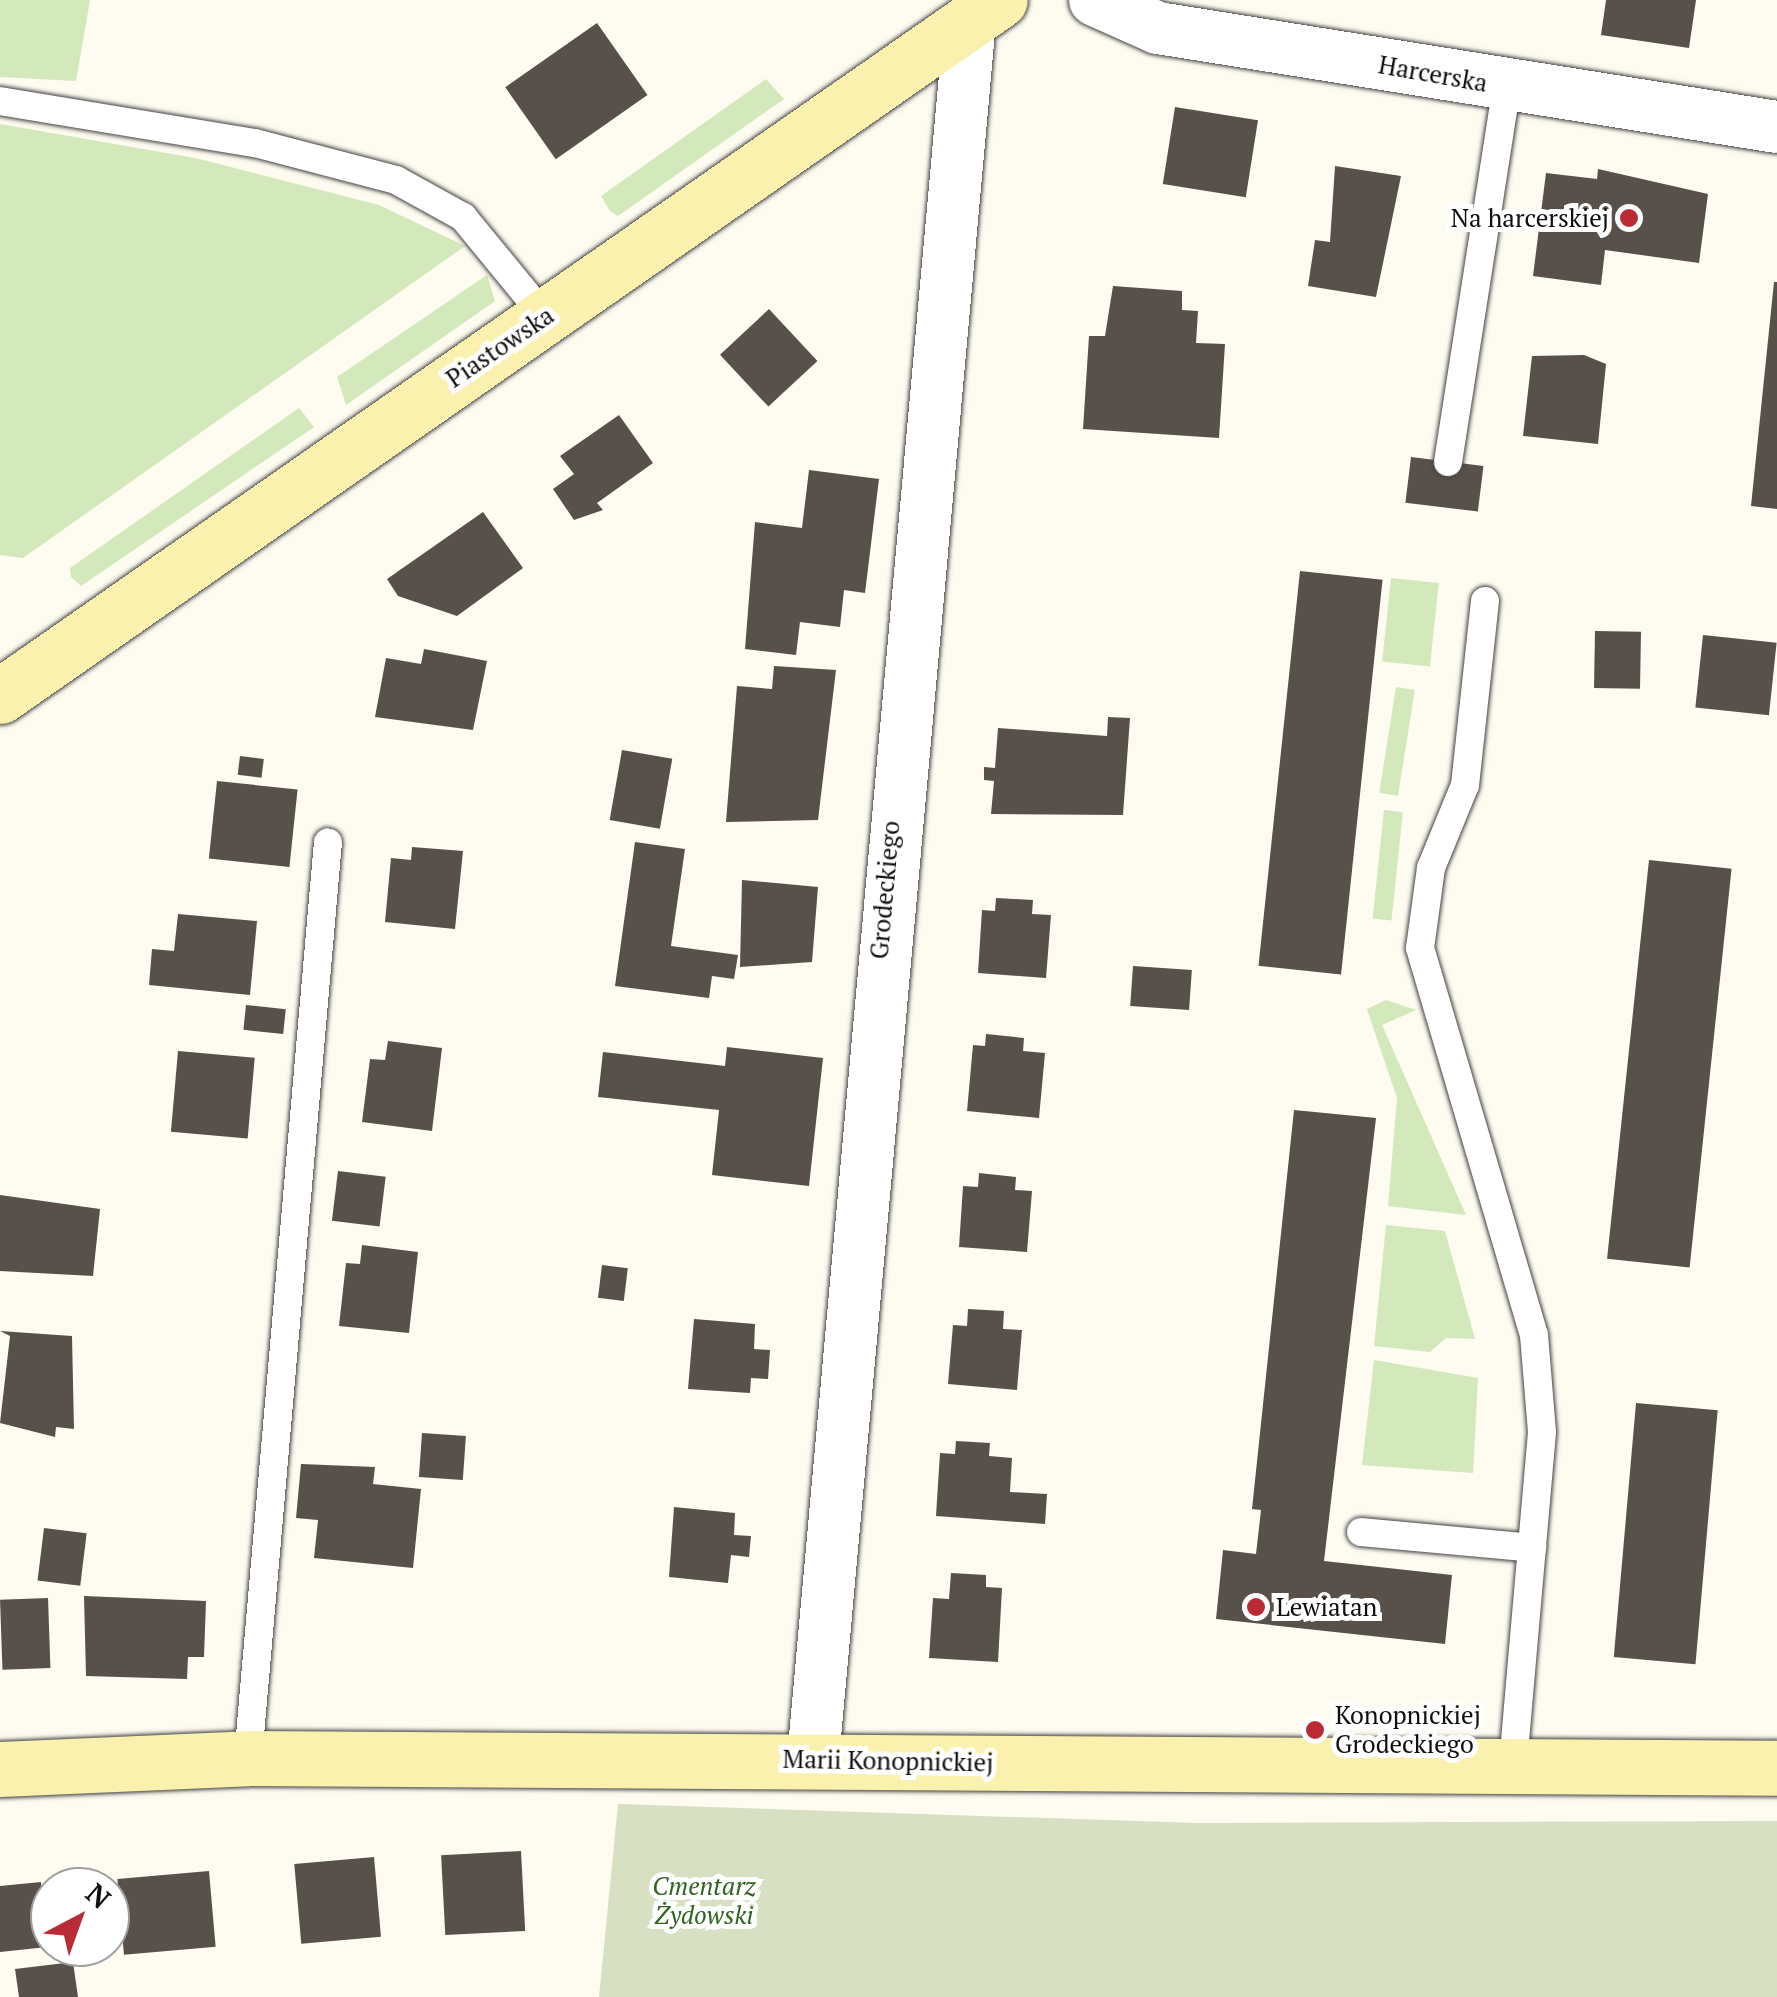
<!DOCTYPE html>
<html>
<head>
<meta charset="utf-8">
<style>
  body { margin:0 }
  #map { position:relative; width:1777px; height:1997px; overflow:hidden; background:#fefbf1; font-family:"PT Serif",serif }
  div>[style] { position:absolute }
  .green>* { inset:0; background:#d3e8bb; transform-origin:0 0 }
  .cemetery>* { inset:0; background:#d7e0c2 }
  .building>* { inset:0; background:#57504b; transform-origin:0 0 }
  .roads { filter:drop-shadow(0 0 2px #424242) drop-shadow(0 0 2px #424242) }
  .lane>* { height:28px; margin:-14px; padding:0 14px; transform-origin:14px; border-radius:14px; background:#fff }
  .street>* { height:52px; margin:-26px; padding:0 26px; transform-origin:26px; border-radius:26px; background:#fff }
  .secondary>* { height:55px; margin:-27.5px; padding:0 27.5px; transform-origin:27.5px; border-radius:27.5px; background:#fbf1af }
  .dots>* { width:28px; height:28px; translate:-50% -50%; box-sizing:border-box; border:5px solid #fff; border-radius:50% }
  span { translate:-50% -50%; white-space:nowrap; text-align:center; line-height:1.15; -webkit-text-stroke:10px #fff; paint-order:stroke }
  .street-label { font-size:25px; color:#0f0f0f }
  .poi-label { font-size:25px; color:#0f0f0f }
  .right { translate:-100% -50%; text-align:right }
  .left { translate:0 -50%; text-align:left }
  .park-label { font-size:25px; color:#306421; font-style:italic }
  .north { position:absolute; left:30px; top:1867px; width:100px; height:100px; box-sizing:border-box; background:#fff; border:2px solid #9f9f9f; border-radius:50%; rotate:41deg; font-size:28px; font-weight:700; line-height:40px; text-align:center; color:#0f0f0f }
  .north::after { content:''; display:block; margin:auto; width:35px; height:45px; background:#b92c36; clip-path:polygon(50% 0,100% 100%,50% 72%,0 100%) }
</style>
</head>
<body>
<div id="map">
  <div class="green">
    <i style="clip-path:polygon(0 0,90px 0,76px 81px,0 77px)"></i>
    <i style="clip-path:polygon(766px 79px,784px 99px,618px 216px,610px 211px,601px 196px)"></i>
    <i style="clip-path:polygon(0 124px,195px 158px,379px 205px,465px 246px,23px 558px,0 555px)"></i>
    <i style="clip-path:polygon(487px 275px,495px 301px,346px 405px,337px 377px)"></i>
    <i style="clip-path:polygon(299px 408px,314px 427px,81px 586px,71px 577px,70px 568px)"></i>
    <i style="left:1391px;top:578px;width:48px;height:84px;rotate:6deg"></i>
    <i style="left:1396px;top:687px;width:19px;height:107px;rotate:9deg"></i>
    <i style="left:1384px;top:810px;width:19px;height:109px;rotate:6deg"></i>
    <i style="clip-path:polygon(1386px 1000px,1416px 1010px,1382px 1025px,1466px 1215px,1388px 1206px,1397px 1098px,1367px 1009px)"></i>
    <i style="clip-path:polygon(1386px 1225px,1445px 1231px,1475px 1339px,1446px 1338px,1430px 1352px,1374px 1346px)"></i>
    <i style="clip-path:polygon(1374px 1360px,1478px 1378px,1473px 1473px,1362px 1465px)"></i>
  </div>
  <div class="cemetery">
    <i style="clip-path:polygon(618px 1804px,1197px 1823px,1777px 1821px,1777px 1997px,599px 1997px)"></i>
  </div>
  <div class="building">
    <i style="clip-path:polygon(1606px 0,1696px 0,1689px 48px,1601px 35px)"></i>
    <i style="left:597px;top:23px;width:88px;height:112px;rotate:55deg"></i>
    <i style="left:1175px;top:107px;width:84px;height:78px;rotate:9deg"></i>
    <i style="clip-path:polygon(1335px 166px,1401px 176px,1376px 297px,1308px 286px,1315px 240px,1330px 242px)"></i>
    <i style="clip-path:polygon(1598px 169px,1708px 194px,1699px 263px,1605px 250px,1601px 285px,1533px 276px,1546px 173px,1597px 179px)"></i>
    <i style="clip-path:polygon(1774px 282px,1777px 282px,1777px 509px,1751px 506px)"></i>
    <i style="clip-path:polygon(1113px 286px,1182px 291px,1182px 310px,1198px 311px,1196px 343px,1225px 344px,1219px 438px,1083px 429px,1089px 336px,1105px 336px)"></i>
    <i style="left:769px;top:309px;width:71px;height:67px;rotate:47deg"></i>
    <i style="clip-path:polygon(1584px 355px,1606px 364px,1598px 444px,1523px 436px,1532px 356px)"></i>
    <i style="clip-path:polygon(619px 415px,653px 463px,597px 503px,603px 510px,574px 520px,553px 489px,574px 474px,560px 456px)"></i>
    <i style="left:1411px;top:457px;width:73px;height:46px;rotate:7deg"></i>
    <i style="clip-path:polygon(809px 470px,879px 479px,865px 593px,844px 590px,840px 627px,800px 622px,796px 655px,745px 649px,755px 522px,802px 528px)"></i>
    <i style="clip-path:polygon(483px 512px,523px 568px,457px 616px,398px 596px,387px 579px)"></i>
    <i style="left:1300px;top:571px;width:83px;height:397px;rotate:6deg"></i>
    <i style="left:1595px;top:631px;width:46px;height:57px;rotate:1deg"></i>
    <i style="left:1703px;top:635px;width:74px;height:73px;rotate:6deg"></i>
    <i style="clip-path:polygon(424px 649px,487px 661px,473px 730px,375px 717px,386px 658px,421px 664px)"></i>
    <i style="clip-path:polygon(774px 666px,836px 670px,818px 820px,726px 822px,737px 686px,772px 689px)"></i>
    <i style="clip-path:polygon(1108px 717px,1130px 718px,1123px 815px,991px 814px,994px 781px,984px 780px,984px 767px,995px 768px,998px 728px,1107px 736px)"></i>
    <i style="left:622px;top:750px;width:51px;height:71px;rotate:10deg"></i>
    <i style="left:240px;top:756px;width:24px;height:19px;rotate:7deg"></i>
    <i style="left:217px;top:781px;width:81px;height:78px;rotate:6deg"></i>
    <i style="clip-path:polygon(635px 842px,685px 849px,671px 946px,738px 955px,734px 979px,712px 976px,709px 998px,615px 986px)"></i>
    <i style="clip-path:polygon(412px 847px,463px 851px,455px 929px,385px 922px,391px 858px,411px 860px)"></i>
    <i style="left:1649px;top:860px;width:83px;height:401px;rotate:6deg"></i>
    <i style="clip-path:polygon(742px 880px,818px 887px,812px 962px,740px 967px)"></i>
    <i style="clip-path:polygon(996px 898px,1033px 900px,1032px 914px,1051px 915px,1046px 978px,978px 973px,982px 910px,995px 911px)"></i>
    <i style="clip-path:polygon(178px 914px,257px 921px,250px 995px,149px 985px,152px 949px,174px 951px)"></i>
    <i style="left:1133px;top:966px;width:59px;height:40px;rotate:4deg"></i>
    <i style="left:246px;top:1005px;width:40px;height:25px;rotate:6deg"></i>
    <i style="clip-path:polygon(986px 1034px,1024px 1038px,1023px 1051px,1045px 1053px,1039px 1118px,967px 1111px,973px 1045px,985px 1046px)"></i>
    <i style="clip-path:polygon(388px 1041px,442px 1048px,432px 1131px,362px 1122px,370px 1059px,385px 1060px)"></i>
    <i style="clip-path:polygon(727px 1047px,823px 1058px,809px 1186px,712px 1175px,719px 1110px,598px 1097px,603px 1052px,725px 1066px)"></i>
    <i style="left:178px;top:1051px;width:77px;height:81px;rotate:5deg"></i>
    <i style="clip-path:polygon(1294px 1110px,1376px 1118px,1324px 1561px,1452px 1575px,1445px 1644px,1216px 1619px,1223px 1550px,1256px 1554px,1261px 1510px,1252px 1509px)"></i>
    <i style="left:338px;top:1171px;width:48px;height:50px;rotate:7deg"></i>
    <i style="clip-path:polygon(979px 1173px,1016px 1177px,1015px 1190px,1032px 1191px,1027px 1252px,959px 1247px,963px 1186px,978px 1187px)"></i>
    <i style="clip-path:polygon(0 1195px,100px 1209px,93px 1276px,0 1271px)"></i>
    <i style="clip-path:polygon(362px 1245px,418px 1252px,409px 1333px,339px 1326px,346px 1263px,360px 1264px)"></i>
    <i style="left:602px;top:1265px;width:26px;height:33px;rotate:7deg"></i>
    <i style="clip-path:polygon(968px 1309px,1004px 1311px,1003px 1329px,1022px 1330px,1017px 1390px,948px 1384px,953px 1325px,967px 1326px)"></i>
    <i style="clip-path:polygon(694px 1319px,755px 1324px,754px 1349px,770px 1350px,768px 1379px,751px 1378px,750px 1393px,688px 1389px)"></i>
    <i style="clip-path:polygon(0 1331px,72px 1336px,74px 1429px,56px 1427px,55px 1437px,0 1423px,10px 1336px)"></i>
    <i style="left:1636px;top:1403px;width:82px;height:255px;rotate:5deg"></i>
    <i style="left:422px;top:1433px;width:44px;height:44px;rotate:4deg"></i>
    <i style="clip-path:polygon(956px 1441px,990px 1443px,989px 1456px,1012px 1458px,1010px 1492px,1047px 1494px,1045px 1524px,936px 1516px,940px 1453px,955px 1454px)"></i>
    <i style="clip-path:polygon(301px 1464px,375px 1467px,373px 1484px,421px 1489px,413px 1568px,314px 1558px,318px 1520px,296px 1518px)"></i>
    <i style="clip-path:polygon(674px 1507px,735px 1513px,734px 1535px,751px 1536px,749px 1557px,731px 1555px,728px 1583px,669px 1577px)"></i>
    <i style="left:44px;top:1528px;width:43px;height:53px;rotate:7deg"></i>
    <i style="clip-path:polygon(951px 1573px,986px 1575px,986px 1587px,1002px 1588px,998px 1662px,929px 1658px,933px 1598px,949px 1599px)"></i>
    <i style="clip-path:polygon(84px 1596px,206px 1601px,204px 1657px,188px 1657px,187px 1679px,86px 1676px)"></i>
    <i style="left:48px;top:1598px;width:70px;height:48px;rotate:88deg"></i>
    <i style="left:521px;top:1851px;width:80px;height:80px;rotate:87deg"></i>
    <i style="left:374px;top:1857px;width:80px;height:80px;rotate:85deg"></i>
    <i style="left:209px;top:1871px;width:76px;height:92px;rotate:85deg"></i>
    <i style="clip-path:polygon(41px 1882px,47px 1947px,0 1952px,0 1886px)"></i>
    <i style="clip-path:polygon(73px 1962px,78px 1997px,19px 1997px,15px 1969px)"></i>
  </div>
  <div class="roads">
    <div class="lane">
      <i style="left:0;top:101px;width:258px;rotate:9.4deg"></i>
      <i style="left:255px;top:143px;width:146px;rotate:14.7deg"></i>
      <i style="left:396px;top:180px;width:77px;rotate:28.9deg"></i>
      <i style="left:463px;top:217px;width:129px;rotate:50.6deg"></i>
      <i style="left:1448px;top:462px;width:380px;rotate:-81.1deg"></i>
      <i style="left:1485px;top:601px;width:185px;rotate:96.2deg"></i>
      <i style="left:1465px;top:785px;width:90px;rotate:112.3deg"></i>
      <i style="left:1431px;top:868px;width:81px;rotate:97.8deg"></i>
      <i style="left:1420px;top:948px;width:403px;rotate:73.6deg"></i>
      <i style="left:1534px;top:1335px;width:97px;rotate:85.3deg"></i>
      <i style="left:1542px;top:1432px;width:341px;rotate:95deg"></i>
      <i style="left:1361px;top:1532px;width:172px;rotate:5.3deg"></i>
      <i style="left:248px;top:1758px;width:919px;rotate:-85.01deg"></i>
    </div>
    <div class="street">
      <i style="left:1095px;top:0;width:69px;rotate:24deg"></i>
      <i style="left:1158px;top:28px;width:627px;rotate:9.09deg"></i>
      <i style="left:813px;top:1759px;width:1745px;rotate:-84.84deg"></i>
    </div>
    <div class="secondary">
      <i style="left:0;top:696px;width:1218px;rotate:-34.84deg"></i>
      <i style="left:0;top:1769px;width:248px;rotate:-2.5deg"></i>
      <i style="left:248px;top:1758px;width:1529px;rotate:0.37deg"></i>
    </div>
  </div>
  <div class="dots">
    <i style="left:1629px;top:218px;background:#b92c36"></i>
    <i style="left:1256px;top:1607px;background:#b92c36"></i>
    <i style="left:1315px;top:1730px;background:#b92c36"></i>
  </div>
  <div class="street-label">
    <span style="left:1433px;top:74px;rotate:10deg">Harcerska</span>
    <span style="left:500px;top:347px;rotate:-34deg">Piastowska</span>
    <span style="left:885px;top:890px;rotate:-85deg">Grodeckiego</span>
    <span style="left:888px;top:1761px;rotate:1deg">Marii Konopnickiej</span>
  </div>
  <div class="poi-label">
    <span class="right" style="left:1609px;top:218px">Na harcerskiej</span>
    <span class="left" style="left:1276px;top:1607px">Lewiatan</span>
    <span class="left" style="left:1335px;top:1730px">Konopnickiej<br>Grodeckiego</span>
  </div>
  <div class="park-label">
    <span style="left:704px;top:1901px">Cmentarz<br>Żydowski</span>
  </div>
  <div class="north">N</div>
</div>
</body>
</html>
